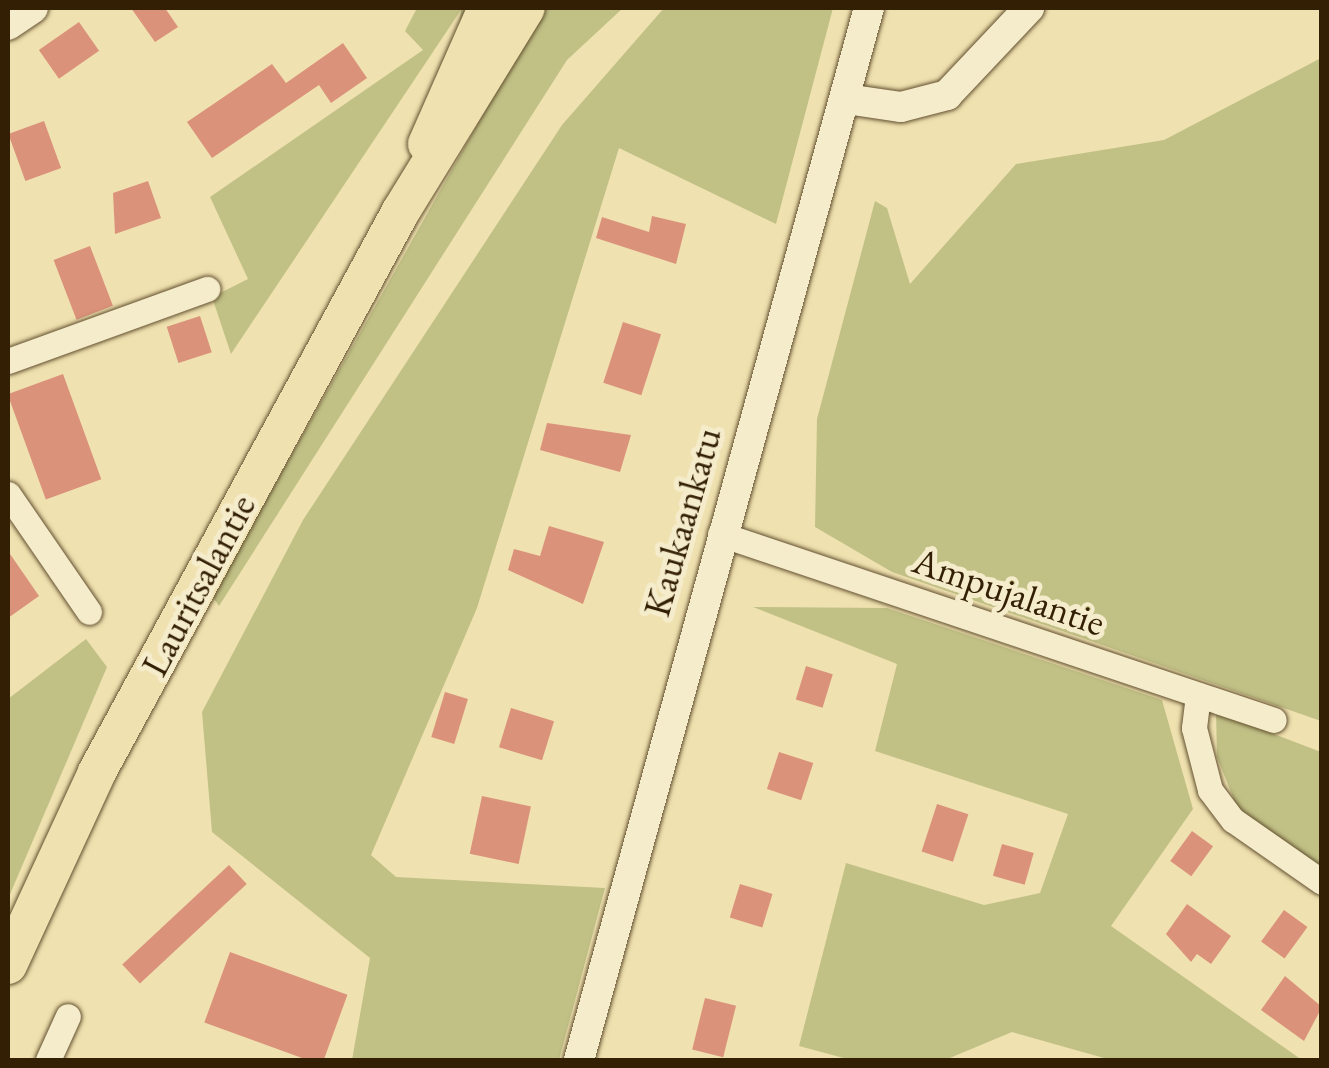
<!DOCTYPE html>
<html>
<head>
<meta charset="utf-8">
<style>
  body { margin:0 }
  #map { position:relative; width:1329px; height:1068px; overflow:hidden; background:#f0e1b0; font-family:"EB Garamond",serif }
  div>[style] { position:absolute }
  .green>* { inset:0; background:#c1c186 }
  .building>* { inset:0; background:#db927a; transform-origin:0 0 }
  .roads { filter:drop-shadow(0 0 2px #62502f) drop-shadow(0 0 2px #62502f) }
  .minor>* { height:25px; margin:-12.5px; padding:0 12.5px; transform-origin:12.5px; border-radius:12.5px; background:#f5eccc }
  .tertiary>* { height:30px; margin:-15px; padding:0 15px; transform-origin:15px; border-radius:15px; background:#f5eccc }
  .primary>* { height:38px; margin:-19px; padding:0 19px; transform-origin:19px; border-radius:19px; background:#f0e1b0 }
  span { translate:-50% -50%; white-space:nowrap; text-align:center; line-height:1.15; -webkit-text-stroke:10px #f5eccc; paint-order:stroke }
  .street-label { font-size:38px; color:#331f04 }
  .frame { position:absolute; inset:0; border:10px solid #331f04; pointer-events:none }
</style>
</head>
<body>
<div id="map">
  <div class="green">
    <i style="clip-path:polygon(417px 8px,473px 8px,458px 36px,461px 10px,231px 354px,212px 297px,248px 279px,210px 197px,423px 50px,405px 31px)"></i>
    <i style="clip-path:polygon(543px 8px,623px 8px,567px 60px,219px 606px,212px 596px)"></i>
    <i style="clip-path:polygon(664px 8px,833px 8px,776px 224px,619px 148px,477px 608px,371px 855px,396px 877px,605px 888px,559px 1060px,352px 1060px,370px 958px,212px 832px,202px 712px,303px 520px,562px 125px)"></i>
    <i style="clip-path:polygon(1321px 58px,1321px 721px,892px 572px,815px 527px,817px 419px,875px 201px,887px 208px,910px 284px,1016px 164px,1164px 140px)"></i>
    <i style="clip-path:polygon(753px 607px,887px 608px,1162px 700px,1193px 809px,1111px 926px,1302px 1060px,1111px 1060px,1012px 1032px,945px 1060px,851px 1060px,799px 1046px,846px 863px,984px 905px,1040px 893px,1068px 814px,875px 751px,897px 664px)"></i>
    <i style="clip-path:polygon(86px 639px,107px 667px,8px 899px,8px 699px)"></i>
    <i style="clip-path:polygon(1216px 712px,1321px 752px,1321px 868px,1239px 812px,1217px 757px)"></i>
  </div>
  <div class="building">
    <i style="clip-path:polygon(131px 8px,165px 8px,178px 27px,155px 42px)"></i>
    <i style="left:79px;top:22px;width:35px;height:49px;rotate:55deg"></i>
    <i style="clip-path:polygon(343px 43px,367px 78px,331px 103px,319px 85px,212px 158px,187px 122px,272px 64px,286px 83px)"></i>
    <i style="left:44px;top:121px;width:50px;height:38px;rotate:70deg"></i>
    <i style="clip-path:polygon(148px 181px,161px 218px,115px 234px,113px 193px)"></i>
    <i style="clip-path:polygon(652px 216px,686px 224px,676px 264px,596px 238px,602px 217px,649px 232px)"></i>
    <i style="left:90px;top:246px;width:64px;height:39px;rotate:69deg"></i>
    <i style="left:200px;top:316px;width:38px;height:35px;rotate:72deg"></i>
    <i style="left:623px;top:322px;width:40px;height:64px;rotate:18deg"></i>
    <i style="left:63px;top:374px;width:112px;height:59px;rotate:70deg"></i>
    <i style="clip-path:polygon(547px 423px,631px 435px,620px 472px,540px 450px)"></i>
    <i style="clip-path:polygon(549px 526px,604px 542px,583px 604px,508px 570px,514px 549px,540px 556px)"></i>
    <i style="clip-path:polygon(8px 551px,39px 596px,8px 618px)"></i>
    <i style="left:806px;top:666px;width:28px;height:35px;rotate:17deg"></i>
    <i style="left:445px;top:692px;width:24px;height:47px;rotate:17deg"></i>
    <i style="left:511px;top:708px;width:45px;height:41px;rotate:17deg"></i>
    <i style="left:779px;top:752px;width:36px;height:39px;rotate:18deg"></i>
    <i style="left:482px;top:796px;width:50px;height:59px;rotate:12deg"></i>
    <i style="left:937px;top:804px;width:33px;height:50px;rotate:18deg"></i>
    <i style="left:1192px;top:831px;width:26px;height:37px;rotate:36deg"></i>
    <i style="left:1002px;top:844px;width:33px;height:33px;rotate:16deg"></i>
    <i style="left:229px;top:865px;width:26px;height:146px;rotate:47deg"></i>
    <i style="left:740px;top:884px;width:34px;height:35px;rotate:17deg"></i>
    <i style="clip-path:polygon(1187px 904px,1231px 936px,1211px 964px,1197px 954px,1191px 962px,1166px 934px)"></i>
    <i style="left:1284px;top:910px;width:29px;height:39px;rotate:36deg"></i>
    <i style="left:230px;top:952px;width:125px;height:75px;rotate:20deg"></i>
    <i style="clip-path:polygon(1285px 976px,1322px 1007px,1304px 1041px,1261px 1010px)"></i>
    <i style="left:705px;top:998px;width:32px;height:53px;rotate:14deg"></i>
  </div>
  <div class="roads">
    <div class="minor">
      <i style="left:8px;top:361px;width:212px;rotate:-19.9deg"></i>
      <i style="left:8px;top:494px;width:143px;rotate:55.5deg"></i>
      <i style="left:720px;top:534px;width:584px;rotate:18.56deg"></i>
      <i style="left:1198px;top:695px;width:33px;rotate:97deg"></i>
      <i style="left:1194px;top:728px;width:64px;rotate:75.5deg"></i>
      <i style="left:1210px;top:790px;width:38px;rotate:53deg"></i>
      <i style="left:1233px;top:820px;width:108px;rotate:34.9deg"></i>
      <i style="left:48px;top:1060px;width:48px;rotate:-65.6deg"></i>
    </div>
    <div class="tertiary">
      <i style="left:8px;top:25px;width:30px;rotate:-34deg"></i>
      <i style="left:846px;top:99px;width:56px;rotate:8.3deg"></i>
      <i style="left:901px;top:107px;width:48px;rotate:-14.6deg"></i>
      <i style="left:947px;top:95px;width:120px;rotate:-46.7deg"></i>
      <i style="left:579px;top:1060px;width:1091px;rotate:-74.59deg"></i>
    </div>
    <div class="primary">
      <i style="left:427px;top:144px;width:149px;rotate:-66.2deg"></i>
      <i style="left:8px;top:965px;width:213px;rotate:-65.2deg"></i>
      <i style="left:97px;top:772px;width:638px;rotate:-61.55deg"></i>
      <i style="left:401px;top:211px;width:238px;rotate:-58.4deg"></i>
    </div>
  </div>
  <div class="street-label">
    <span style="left:682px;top:522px;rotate:-74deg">Kaukaankatu</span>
    <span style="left:198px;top:585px;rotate:-62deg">Lauritsalantie</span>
    <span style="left:1009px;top:591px;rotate:19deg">Ampujalantie</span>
  </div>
  <div class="frame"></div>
</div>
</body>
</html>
